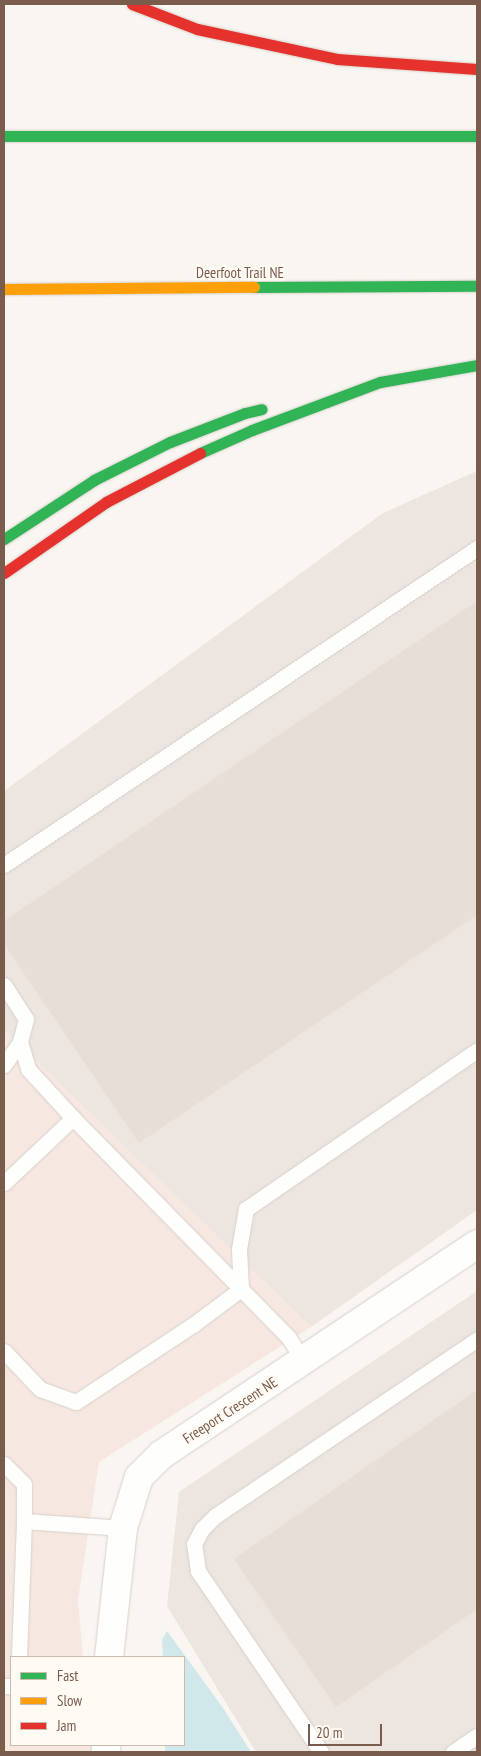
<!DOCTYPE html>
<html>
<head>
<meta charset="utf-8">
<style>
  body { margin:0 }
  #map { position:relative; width:481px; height:1756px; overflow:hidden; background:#f9f5f0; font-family:"PT Sans Narrow",sans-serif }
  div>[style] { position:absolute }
  .commercial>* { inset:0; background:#f6e8e1 }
  .industrial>* { inset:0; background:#ede5e0 }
  .water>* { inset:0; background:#d0e8ea }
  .building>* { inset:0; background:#e6ded7 }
  .roads { filter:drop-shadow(0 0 1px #d7d1cb) drop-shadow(0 0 1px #d7d1cb) }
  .lane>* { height:15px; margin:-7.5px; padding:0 7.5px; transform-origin:7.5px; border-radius:7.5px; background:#fefefd }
  .street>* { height:28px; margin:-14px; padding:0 14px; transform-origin:14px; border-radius:14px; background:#fefefd }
  .fast>* { height:11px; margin:-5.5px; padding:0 5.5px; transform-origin:5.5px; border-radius:5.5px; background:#30b455 }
  .slow>* { height:11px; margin:-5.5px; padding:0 5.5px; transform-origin:5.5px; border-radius:5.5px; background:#ff9f0a }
  .jam>* { height:11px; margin:-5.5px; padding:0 5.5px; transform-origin:5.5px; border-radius:5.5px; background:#e5322d }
  span { translate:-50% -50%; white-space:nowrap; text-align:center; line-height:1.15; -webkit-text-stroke:5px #fffaf3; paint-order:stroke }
  .street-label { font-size:15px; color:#7a5c4d }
  .frame { position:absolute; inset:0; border:5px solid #7a5c4d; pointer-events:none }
  .legend { position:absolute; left:10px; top:1656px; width:175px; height:90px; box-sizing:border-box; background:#fffaf3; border:1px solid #cabbb1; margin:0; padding:6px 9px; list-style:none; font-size:15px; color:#7a5c4d }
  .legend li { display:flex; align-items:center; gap:10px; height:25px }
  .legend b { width:25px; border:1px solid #cabbb1 }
  .scale { position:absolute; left:308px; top:1724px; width:74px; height:22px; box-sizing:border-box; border:2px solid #7a5c4d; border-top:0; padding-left:6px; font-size:15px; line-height:18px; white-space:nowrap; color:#7a5c4d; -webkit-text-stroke:4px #fffaf3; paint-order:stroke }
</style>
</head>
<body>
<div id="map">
  <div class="commercial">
    <i style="clip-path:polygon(4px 1030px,311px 1327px,99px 1462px,78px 1600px,83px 1657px,11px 1657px,11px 1745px,91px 1745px,92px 1752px,4px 1752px)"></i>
  </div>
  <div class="industrial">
    <i style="clip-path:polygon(477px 471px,477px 1210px,311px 1327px,4px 1030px,4px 791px,383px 513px)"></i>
    <i style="clip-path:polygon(477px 1291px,477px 1752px,256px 1752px,167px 1606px,179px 1492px)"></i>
  </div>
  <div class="water">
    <i style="clip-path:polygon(167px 1631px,223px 1708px,251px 1752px,165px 1752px,165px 1745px,184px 1745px,184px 1657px,163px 1657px,162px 1640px)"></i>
  </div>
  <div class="building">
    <i style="clip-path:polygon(477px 601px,477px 915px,139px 1143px,4px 944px,4px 921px)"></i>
    <i style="clip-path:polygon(477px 1390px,477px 1609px,336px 1707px,234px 1559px)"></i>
  </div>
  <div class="roads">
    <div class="lane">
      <i style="left:4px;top:865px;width:569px;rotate:-33.83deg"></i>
      <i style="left:4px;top:985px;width:40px;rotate:57.1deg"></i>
      <i style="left:26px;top:1019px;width:24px;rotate:105deg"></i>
      <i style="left:20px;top:1042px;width:28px;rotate:73deg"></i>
      <i style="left:28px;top:1069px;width:67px;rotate:47.4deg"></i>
      <i style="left:4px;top:1065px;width:28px;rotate:-55deg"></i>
      <i style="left:4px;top:1183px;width:95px;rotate:-43.3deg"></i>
      <i style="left:73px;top:1118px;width:308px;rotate:45.5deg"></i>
      <i style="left:289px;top:1338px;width:28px;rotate:58deg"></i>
      <i style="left:241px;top:1289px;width:40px;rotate:-92.9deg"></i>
      <i style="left:239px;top:1249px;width:41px;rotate:-80.1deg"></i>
      <i style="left:246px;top:1209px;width:280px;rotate:-34.5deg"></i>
      <i style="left:4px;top:1351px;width:52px;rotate:46.5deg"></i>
      <i style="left:40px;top:1389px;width:38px;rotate:20deg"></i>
      <i style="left:76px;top:1402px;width:141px;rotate:-33.5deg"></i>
      <i style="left:194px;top:1324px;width:59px;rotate:-36.7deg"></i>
      <i style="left:4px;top:1464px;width:28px;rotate:45deg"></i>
      <i style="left:24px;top:1484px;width:37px;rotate:90deg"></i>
      <i style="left:24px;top:1521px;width:99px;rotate:4deg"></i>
      <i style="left:19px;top:1657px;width:136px;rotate:-87.9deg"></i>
      <i style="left:4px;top:1686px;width:7px"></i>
      <i style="left:321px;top:1752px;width:219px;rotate:-124.2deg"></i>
      <i style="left:198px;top:1571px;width:27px;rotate:-98deg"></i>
      <i style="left:194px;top:1544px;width:17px;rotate:-62deg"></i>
      <i style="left:202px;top:1529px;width:18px;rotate:-45deg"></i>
      <i style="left:215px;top:1516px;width:316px;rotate:-34deg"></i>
      <i style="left:453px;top:1752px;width:29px;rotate:-34deg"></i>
    </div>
    <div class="street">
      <i style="left:109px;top:1657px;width:130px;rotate:-83.8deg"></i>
      <i style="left:123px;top:1528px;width:53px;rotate:-72.6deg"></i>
      <i style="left:139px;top:1477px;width:31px;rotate:-45deg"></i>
      <i style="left:161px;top:1455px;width:380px;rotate:-33.7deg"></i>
      <i style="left:106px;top:1745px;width:7px;rotate:90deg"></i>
    </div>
    <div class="fast">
      <i style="left:4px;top:136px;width:473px"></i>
      <i style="left:254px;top:287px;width:223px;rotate:-0.3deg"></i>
      <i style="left:200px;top:453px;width:57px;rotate:-23.9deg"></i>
      <i style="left:252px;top:430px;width:137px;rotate:-20.6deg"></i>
      <i style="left:380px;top:382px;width:98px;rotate:-9.9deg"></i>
      <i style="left:4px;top:539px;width:108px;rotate:-33.2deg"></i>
      <i style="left:94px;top:480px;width:85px;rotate:-26.6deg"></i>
      <i style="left:170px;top:442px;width:80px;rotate:-21.1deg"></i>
      <i style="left:245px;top:413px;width:17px;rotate:-13deg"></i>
    </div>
    <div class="slow">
      <i style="left:4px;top:289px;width:250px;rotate:-0.5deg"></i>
    </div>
    <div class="jam">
      <i style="left:132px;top:4px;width:70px;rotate:21deg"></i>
      <i style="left:197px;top:29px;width:143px;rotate:12.1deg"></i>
      <i style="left:337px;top:59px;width:140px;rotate:4.1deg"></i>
      <i style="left:4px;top:573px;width:124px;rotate:-34.8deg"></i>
      <i style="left:106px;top:502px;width:106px;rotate:-27.5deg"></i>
    </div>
  </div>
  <div class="street-label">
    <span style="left:240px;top:273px">Deerfoot Trail NE</span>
    <span style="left:230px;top:1410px;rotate:-33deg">Freeport Crescent NE</span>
  </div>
  <div class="frame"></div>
  <ul class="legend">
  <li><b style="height:6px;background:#30b455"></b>Fast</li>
  <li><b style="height:6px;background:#ff9f0a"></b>Slow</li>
  <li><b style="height:6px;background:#e5322d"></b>Jam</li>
  </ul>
  <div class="scale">20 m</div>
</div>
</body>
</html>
